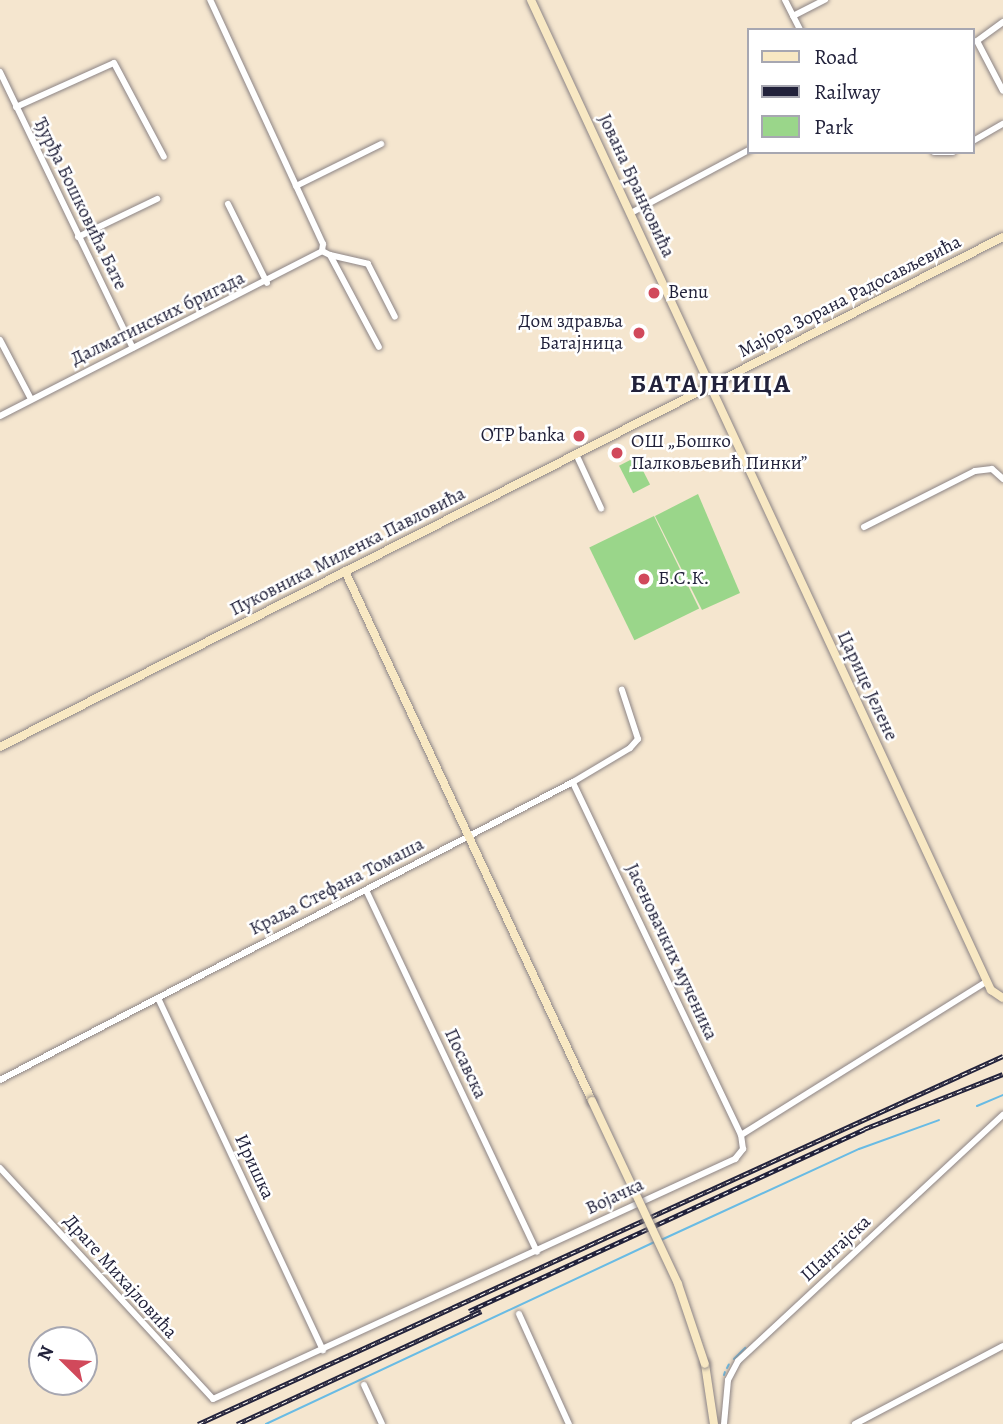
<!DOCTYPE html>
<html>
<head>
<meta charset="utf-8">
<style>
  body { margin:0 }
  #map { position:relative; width:1003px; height:1424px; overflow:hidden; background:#f5e6cf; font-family:Alegreya,serif }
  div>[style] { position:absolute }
  .green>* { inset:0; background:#9ad68a; transform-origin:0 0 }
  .stream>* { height:2px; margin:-1px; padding:0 1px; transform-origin:1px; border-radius:1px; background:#69bbe4 }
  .roads { filter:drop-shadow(0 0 2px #8c8485) drop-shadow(0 0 2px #8c8485) }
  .street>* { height:6px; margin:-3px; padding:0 3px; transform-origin:3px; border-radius:3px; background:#fff }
  .secondary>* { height:8px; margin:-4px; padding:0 4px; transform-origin:4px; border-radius:4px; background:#f8e8c3 }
  .rail>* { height:4.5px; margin-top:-2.25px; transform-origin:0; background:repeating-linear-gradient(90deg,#fff 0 5px,#22223b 0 10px); box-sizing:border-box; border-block:2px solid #22223b }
  .bridges { filter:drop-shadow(0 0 2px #8c8485) drop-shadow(0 0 2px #8c8485) }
  .secondary-bridge>* { height:8px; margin:-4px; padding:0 4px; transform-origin:4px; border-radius:4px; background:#f8e8c3 }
  .dots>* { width:19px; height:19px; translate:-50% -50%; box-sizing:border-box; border:4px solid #fff; border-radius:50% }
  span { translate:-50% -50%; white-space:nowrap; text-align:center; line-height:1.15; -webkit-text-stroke:5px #fff; paint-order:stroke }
  .street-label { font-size:19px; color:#22223b }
  .poi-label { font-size:19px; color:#22223b }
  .left { translate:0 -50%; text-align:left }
  .right { translate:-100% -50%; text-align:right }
  .district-label { font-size:26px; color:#22223b; font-weight:700; letter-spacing:2px }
  .legend { position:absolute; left:747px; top:28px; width:228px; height:126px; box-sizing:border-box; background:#fff; border:2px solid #a7a7b1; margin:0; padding:9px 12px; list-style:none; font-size:21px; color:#22223b }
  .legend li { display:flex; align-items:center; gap:14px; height:35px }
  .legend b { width:35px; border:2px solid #a7a7b1 }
  .north { position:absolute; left:28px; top:1326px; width:70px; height:70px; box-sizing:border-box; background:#fff; border:2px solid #a7a7b1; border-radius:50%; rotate:294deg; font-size:19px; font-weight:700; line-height:28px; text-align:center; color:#22223b }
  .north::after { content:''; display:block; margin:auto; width:24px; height:32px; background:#d1495b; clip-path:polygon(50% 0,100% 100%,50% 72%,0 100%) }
</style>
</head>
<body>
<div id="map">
  <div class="green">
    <i style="left:636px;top:457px;width:31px;height:19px;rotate:63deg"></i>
    <i style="clip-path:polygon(698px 494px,740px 593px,702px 610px,655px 516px)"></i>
    <i style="left:654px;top:516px;width:103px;height:72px;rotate:64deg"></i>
  </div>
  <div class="stream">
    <i style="left:977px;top:1106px;width:28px;rotate:-23deg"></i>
    <i style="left:661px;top:1240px;width:218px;rotate:-24.7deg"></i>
    <i style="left:859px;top:1149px;width:85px;rotate:-19.9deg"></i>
    <i style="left:734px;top:1359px;width:16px;rotate:-45deg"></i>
    <i style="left:727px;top:1368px;width:4px;rotate:-63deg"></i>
    <i style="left:724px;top:1375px;width:3px;rotate:-72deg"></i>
    <i style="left:266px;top:1424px;width:429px;rotate:-25.1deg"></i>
  </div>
  <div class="roads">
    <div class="street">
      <i style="left:785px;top:0;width:34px;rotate:63deg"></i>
      <i style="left:793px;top:16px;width:36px;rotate:-27deg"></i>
      <i style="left:1003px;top:22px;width:32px;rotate:144deg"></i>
      <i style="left:977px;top:41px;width:56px;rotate:62.5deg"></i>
      <i style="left:0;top:72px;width:306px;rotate:64.3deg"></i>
      <i style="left:16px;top:107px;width:107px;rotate:-24.2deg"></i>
      <i style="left:114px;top:63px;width:106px;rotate:62deg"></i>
      <i style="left:973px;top:141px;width:34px;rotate:-30deg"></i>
      <i style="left:934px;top:152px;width:19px"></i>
      <i style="left:296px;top:186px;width:95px;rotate:-26.3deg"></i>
      <i style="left:228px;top:204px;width:88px;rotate:63.7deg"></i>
      <i style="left:631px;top:213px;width:134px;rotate:-28.1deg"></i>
      <i style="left:78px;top:237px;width:88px;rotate:-25.7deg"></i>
      <i style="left:322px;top:251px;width:9px;rotate:27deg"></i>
      <i style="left:330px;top:255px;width:104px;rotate:62deg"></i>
      <i style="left:330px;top:255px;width:39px;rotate:13deg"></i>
      <i style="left:368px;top:264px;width:59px;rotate:63deg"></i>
      <i style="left:0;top:340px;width:67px;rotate:62.3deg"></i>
      <i style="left:0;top:416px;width:362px;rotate:-27.1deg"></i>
      <i style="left:322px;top:251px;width:7px;rotate:-82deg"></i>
      <i style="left:323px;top:244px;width:269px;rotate:-114.8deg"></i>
      <i style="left:576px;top:454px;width:60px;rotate:65.2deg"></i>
      <i style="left:864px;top:527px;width:124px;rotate:-26.8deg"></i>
      <i style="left:975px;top:471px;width:17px;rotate:-7deg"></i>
      <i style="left:992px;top:469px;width:15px;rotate:42deg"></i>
      <i style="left:366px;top:890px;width:400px;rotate:64.7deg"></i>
      <i style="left:158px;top:998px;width:389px;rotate:64.9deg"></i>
      <i style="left:0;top:1080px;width:646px;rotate:-27.48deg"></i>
      <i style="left:573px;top:782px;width:66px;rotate:-30.8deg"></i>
      <i style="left:630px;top:748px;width:12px;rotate:-48deg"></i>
      <i style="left:638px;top:739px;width:52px;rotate:-108.1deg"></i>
      <i style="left:741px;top:1135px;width:290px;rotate:-32deg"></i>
      <i style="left:0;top:1168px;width:314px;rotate:47.3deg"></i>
      <i style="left:213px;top:1399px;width:575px;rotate:-24.69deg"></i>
      <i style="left:735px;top:1159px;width:13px;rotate:-51deg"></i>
      <i style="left:743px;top:1149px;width:14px;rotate:-98deg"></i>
      <i style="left:741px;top:1135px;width:391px;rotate:-115.5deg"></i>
      <i style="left:519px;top:1314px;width:121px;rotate:65.6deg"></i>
      <i style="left:364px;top:1385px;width:43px;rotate:65.2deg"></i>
      <i style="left:724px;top:1424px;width:44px;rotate:-84.8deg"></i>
      <i style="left:728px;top:1380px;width:21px;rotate:-62deg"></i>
      <i style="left:738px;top:1361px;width:362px;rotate:-42.9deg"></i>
      <i style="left:855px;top:1424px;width:167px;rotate:-27.8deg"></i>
    </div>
    <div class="secondary">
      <i style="left:531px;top:0;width:1092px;rotate:65.08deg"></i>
      <i style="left:991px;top:990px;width:14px;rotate:34deg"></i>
      <i style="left:345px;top:571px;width:585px;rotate:65.01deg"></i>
      <i style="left:0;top:747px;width:1125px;rotate:-26.95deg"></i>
      <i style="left:705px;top:1364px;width:61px;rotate:81.5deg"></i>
    </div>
  </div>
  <div class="rail">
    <i style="left:469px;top:1311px;width:435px;rotate:-24.7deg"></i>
    <i style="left:864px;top:1129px;width:149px;rotate:-21.6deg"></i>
    <i style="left:198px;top:1424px;width:885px;rotate:-24.57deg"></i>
    <i style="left:237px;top:1424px;width:269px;rotate:-24.8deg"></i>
  </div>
  <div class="bridges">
    <div class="secondary-bridge">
      <i style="left:592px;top:1101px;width:202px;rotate:64.8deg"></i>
      <i style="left:678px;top:1284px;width:84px;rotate:71.4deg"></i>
    </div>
  </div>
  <div class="dots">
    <i style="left:654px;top:293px;background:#d1495b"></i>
    <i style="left:639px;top:333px;background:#d1495b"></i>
    <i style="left:579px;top:436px;background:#d1495b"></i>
    <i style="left:617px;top:453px;background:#d1495b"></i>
    <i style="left:644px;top:579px;background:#d1495b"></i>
  </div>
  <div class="street-label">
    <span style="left:636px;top:186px;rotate:65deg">Јована Бранковића</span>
    <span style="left:80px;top:204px;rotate:64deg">Ђурђа Бошковића Бате</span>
    <span style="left:850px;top:297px;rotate:-27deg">Мајора Зорана Радосављевића</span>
    <span style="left:158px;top:319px;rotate:-26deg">Далматинских бригада</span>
    <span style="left:348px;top:552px;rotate:-27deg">Пуковника Миленка Павловића</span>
    <span style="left:867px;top:686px;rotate:65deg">Царице Јелене</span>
    <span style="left:337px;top:887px;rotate:-27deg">Краља Стефана Томаша</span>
    <span style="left:671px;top:952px;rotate:65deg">Јасеновачких мученика</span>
    <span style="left:465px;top:1064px;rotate:65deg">Посавска</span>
    <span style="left:254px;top:1167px;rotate:65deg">Иришка</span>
    <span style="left:615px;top:1197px;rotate:-25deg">Војачка</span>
    <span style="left:836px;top:1249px;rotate:-43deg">Шангајска</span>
    <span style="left:120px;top:1277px;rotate:48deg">Драге Михајловића</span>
  </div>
  <div class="poi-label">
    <span class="left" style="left:668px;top:293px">Benu</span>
    <span class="right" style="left:623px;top:333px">Дом здравља<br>Батајница</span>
    <span class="right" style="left:565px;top:436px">OTP banka</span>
    <span class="left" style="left:631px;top:453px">ОШ „Бошко<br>Палковљевић Пинки”</span>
    <span class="left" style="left:658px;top:579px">Б.С.К.</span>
  </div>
  <div class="district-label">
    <span style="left:711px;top:384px">БАТАЈНИЦА</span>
  </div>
  <ul class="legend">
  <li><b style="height:9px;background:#f8e8c3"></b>Road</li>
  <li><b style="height:9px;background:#22223b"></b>Railway</li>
  <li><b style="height:19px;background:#9ad68a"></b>Park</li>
  </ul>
  <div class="north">N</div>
</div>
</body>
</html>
